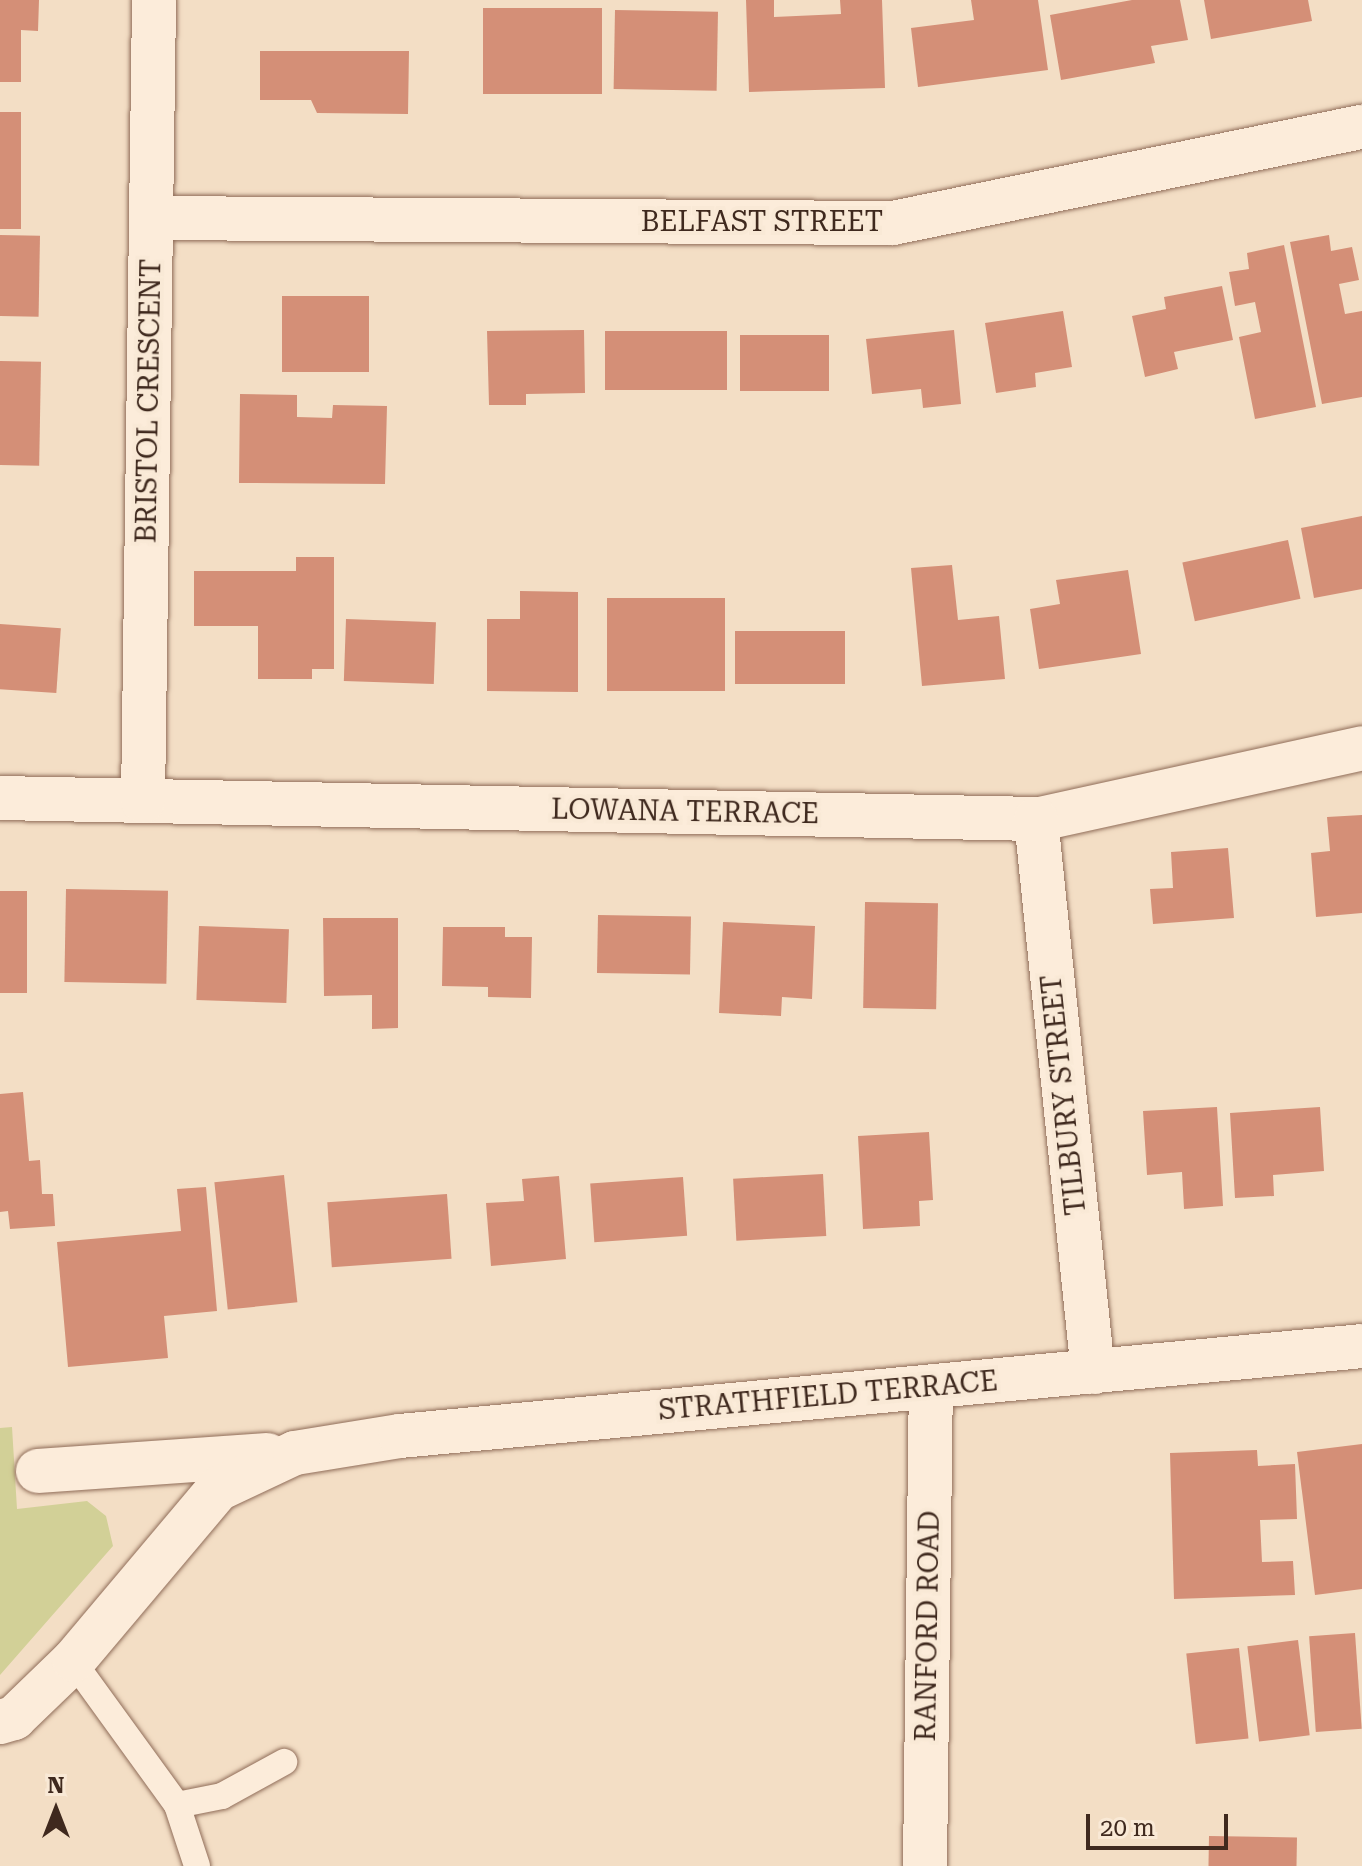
<!DOCTYPE html>
<html>
<head>
<meta charset="utf-8">
<style>
  body { margin:0 }
  #map { position:relative; width:1362px; height:1866px; overflow:hidden; background:#f3dec5; font-family:"Roboto Serif",serif }
  div>[style] { position:absolute }
  .green>* { inset:0; background:#d2d097 }
  .building>* { inset:0; background:#d48f77; transform-origin:0 0 }
  .roads { filter:drop-shadow(0 0 2px #906d59) drop-shadow(0 0 2px #906d59) }
  .lane>* { height:26px; margin:-13px; padding:0 13px; transform-origin:13px; border-radius:13px; background:#fcecda }
  .street>* { height:44px; margin:-22px; padding:0 22px; transform-origin:22px; border-radius:22px; background:#fcecda }
  span { translate:-50% -50%; white-space:nowrap; text-align:center; line-height:1.15; -webkit-text-stroke:8px #f9e9d6; paint-order:stroke }
  .street-label { font-size:28px; color:#3f291e }
  .north { position:absolute; left:16px; top:1770px; width:80px; height:80px; -webkit-text-stroke:6px #f9e9d6; paint-order:stroke; rotate:0deg; font-size:22px; font-weight:700; line-height:32px; text-align:center; color:#3f291e }
  .north::after { content:''; display:block; margin:auto; width:28px; height:36px; background:#3f291e; clip-path:polygon(50% 0,100% 100%,50% 72%,0 100%) }
  .scale { position:absolute; left:1086px; top:1814px; width:142px; height:36px; box-sizing:border-box; border:4px solid #3f291e; border-top:0; padding-left:10px; font-size:24px; line-height:28px; white-space:nowrap; color:#3f291e; -webkit-text-stroke:6px #f9e9d6; paint-order:stroke }
</style>
</head>
<body>
<div id="map">
  <div class="green">
    <i style="clip-path:polygon(12px 1427px,17px 1509px,87px 1501px,106px 1516px,113px 1546px,0 1675px,0 1428px)"></i>
  </div>
  <div class="building">
    <i style="clip-path:polygon(0 0,39px 0,38px 31px,21px 30px,21px 82px,0 82px)"></i>
    <i style="clip-path:polygon(746px 0,774px 0,774px 17px,841px 14px,840px 0,882px 0,885px 88px,749px 92px)"></i>
    <i style="clip-path:polygon(971px 0,1038px 0,1048px 70px,918px 87px,911px 28px,974px 20px)"></i>
    <i style="clip-path:polygon(1132px 0,1180px 0,1188px 40px,1151px 46px,1155px 63px,1061px 80px,1050px 15px)"></i>
    <i style="clip-path:polygon(1204px 0,1308px 0,1312px 21px,1211px 39px)"></i>
    <i style="left:483px;top:8px;width:119px;height:86px"></i>
    <i style="left:615px;top:10px;width:103px;height:79px;rotate:1deg"></i>
    <i style="clip-path:polygon(260px 51px,409px 51px,408px 114px,317px 113px,311px 100px,260px 100px)"></i>
    <i style="left:0;top:112px;width:21px;height:117px"></i>
    <i style="left:0;top:235px;width:40px;height:81px;rotate:1deg"></i>
    <i style="clip-path:polygon(1329px 235px,1331px 251px,1352px 247px,1359px 280px,1339px 284px,1345px 314px,1362px 311px,1362px 397px,1322px 404px,1290px 242px)"></i>
    <i style="clip-path:polygon(1284px 245px,1316px 407px,1255px 419px,1239px 337px,1261px 332px,1255px 302px,1235px 306px,1229px 272px,1249px 269px,1247px 253px)"></i>
    <i style="clip-path:polygon(1222px 286px,1233px 340px,1174px 352px,1178px 369px,1145px 377px,1132px 316px,1166px 309px,1164px 297px)"></i>
    <i style="left:369px;top:296px;width:76px;height:87px;rotate:90deg"></i>
    <i style="clip-path:polygon(1063px 311px,1072px 367px,1035px 373px,1036px 387px,996px 393px,985px 323px)"></i>
    <i style="clip-path:polygon(584px 330px,585px 393px,526px 394px,526px 405px,489px 405px,487px 331px)"></i>
    <i style="clip-path:polygon(954px 330px,961px 404px,923px 408px,921px 389px,872px 394px,866px 339px)"></i>
    <i style="left:727px;top:331px;width:59px;height:122px;rotate:90deg"></i>
    <i style="left:740px;top:335px;width:89px;height:56px"></i>
    <i style="left:0;top:361px;width:41px;height:104px;rotate:1deg"></i>
    <i style="clip-path:polygon(240px 394px,297px 395px,297px 417px,332px 418px,333px 405px,387px 406px,385px 484px,239px 483px)"></i>
    <i style="clip-path:polygon(1362px 516px,1362px 589px,1314px 598px,1301px 528px)"></i>
    <i style="left:1288px;top:540px;width:60px;height:108px;rotate:78deg"></i>
    <i style="clip-path:polygon(296px 557px,334px 557px,334px 669px,312px 669px,312px 679px,258px 679px,258px 626px,194px 626px,194px 571px,296px 571px)"></i>
    <i style="clip-path:polygon(952px 565px,958px 620px,999px 616px,1005px 679px,922px 686px,911px 568px)"></i>
    <i style="clip-path:polygon(1128px 570px,1141px 654px,1039px 669px,1030px 609px,1060px 604px,1056px 580px)"></i>
    <i style="clip-path:polygon(520px 591px,578px 592px,578px 692px,487px 691px,487px 619px,520px 619px)"></i>
    <i style="left:607px;top:598px;width:118px;height:93px"></i>
    <i style="left:346px;top:619px;width:90px;height:62px;rotate:2deg"></i>
    <i style="left:0;top:624px;width:61px;height:65px;rotate:4deg"></i>
    <i style="left:845px;top:631px;width:53px;height:110px;rotate:90deg"></i>
    <i style="clip-path:polygon(1362px 815px,1362px 913px,1316px 917px,1311px 853px,1330px 851px,1327px 817px)"></i>
    <i style="clip-path:polygon(1228px 848px,1234px 918px,1153px 924px,1150px 889px,1173px 888px,1171px 852px)"></i>
    <i style="left:66px;top:889px;width:102px;height:93px;rotate:1deg"></i>
    <i style="left:0;top:891px;width:27px;height:102px"></i>
    <i style="left:865px;top:902px;width:73px;height:106px;rotate:1deg"></i>
    <i style="left:598px;top:915px;width:93px;height:58px;rotate:1deg"></i>
    <i style="clip-path:polygon(323px 918px,398px 918px,398px 1028px,372px 1029px,372px 995px,324px 996px)"></i>
    <i style="clip-path:polygon(723px 922px,815px 926px,812px 999px,782px 997px,781px 1016px,719px 1013px)"></i>
    <i style="left:199px;top:926px;width:90px;height:74px;rotate:2deg"></i>
    <i style="clip-path:polygon(443px 927px,505px 927px,505px 937px,532px 937px,531px 998px,488px 997px,488px 987px,442px 986px)"></i>
    <i style="clip-path:polygon(23px 1092px,29px 1161px,40px 1160px,42px 1194px,53px 1194px,55px 1226px,10px 1229px,8px 1211px,0 1212px,0 1094px)"></i>
    <i style="clip-path:polygon(1217px 1107px,1223px 1206px,1184px 1209px,1182px 1172px,1147px 1175px,1143px 1111px)"></i>
    <i style="clip-path:polygon(1320px 1107px,1324px 1171px,1273px 1175px,1274px 1196px,1235px 1198px,1230px 1113px)"></i>
    <i style="clip-path:polygon(929px 1132px,933px 1200px,919px 1201px,920px 1226px,863px 1229px,858px 1136px)"></i>
    <i style="left:823px;top:1174px;width:62px;height:90px;rotate:87deg"></i>
    <i style="left:284px;top:1175px;width:128px;height:70px;rotate:84deg"></i>
    <i style="clip-path:polygon(559px 1176px,566px 1259px,491px 1266px,486px 1203px,524px 1201px,522px 1179px)"></i>
    <i style="left:683px;top:1177px;width:59px;height:93px;rotate:86deg"></i>
    <i style="clip-path:polygon(206px 1187px,217px 1311px,164px 1316px,168px 1358px,68px 1367px,57px 1242px,181px 1231px,177px 1189px)"></i>
    <i style="left:447px;top:1194px;width:65px;height:120px;rotate:86deg"></i>
    <i style="clip-path:polygon(1362px 1444px,1362px 1589px,1315px 1595px,1297px 1452px)"></i>
    <i style="clip-path:polygon(1257px 1450px,1258px 1466px,1295px 1464px,1297px 1519px,1260px 1520px,1262px 1562px,1293px 1561px,1295px 1595px,1174px 1599px,1170px 1453px)"></i>
    <i style="left:1355px;top:1633px;width:96px;height:46px;rotate:86deg"></i>
    <i style="left:1298px;top:1640px;width:96px;height:51px;rotate:83deg"></i>
    <i style="left:1239px;top:1648px;width:91px;height:53px;rotate:84deg"></i>
    <i style="left:1209px;top:1836px;width:88px;height:30px;rotate:1deg"></i>
  </div>
  <div class="roads">
    <div class="lane">
      <i style="left:72px;top:1660px;width:179px;rotate:54.1deg"></i>
      <i style="left:177px;top:1805px;width:46px;rotate:-11.3deg"></i>
      <i style="left:222px;top:1796px;width:71px;rotate:-28.7deg"></i>
      <i style="left:177px;top:1805px;width:64px;rotate:71.8deg"></i>
    </div>
    <div class="street">
      <i style="left:152px;top:218px;width:741px;rotate:0.39deg"></i>
      <i style="left:893px;top:223px;width:479px;rotate:-11.6deg"></i>
      <i style="left:0;top:798px;width:1040px;rotate:1.16deg"></i>
      <i style="left:1040px;top:819px;width:330px;rotate:-12.4deg"></i>
      <i style="left:143px;top:801px;width:801px;rotate:-89.21deg"></i>
      <i style="left:1036px;top:819px;width:556px;rotate:84.12deg"></i>
      <i style="left:38px;top:1471px;width:230px;rotate:-4deg"></i>
      <i style="left:0;top:1722px;width:15px;rotate:-16deg"></i>
      <i style="left:14px;top:1718px;width:83px;rotate:-44deg"></i>
      <i style="left:74px;top:1660px;width:224px;rotate:-49.9deg"></i>
      <i style="left:218px;top:1489px;width:85px;rotate:-25.1deg"></i>
      <i style="left:295px;top:1453px;width:106px;rotate:-9.2deg"></i>
      <i style="left:400px;top:1436px;width:966px;rotate:-5.34deg"></i>
      <i style="left:925px;top:1866px;width:479px;rotate:-89.3deg"></i>
    </div>
  </div>
  <div class="street-label">
    <span style="left:762px;top:222px">BELFAST STREET</span>
    <span style="left:149px;top:401px;rotate:-89deg">BRISTOL CRESCENT</span>
    <span style="left:685px;top:812px;rotate:1deg">LOWANA TERRACE</span>
    <span style="left:1064px;top:1095px;rotate:-96deg">TILBURY STREET</span>
    <span style="left:828px;top:1396px;rotate:-5deg">STRATHFIELD TERRACE</span>
    <span style="left:928px;top:1626px;rotate:-89deg">RANFORD ROAD</span>
  </div>
  <div class="north">N</div>
  <div class="scale">20 m</div>
</div>
</body>
</html>
